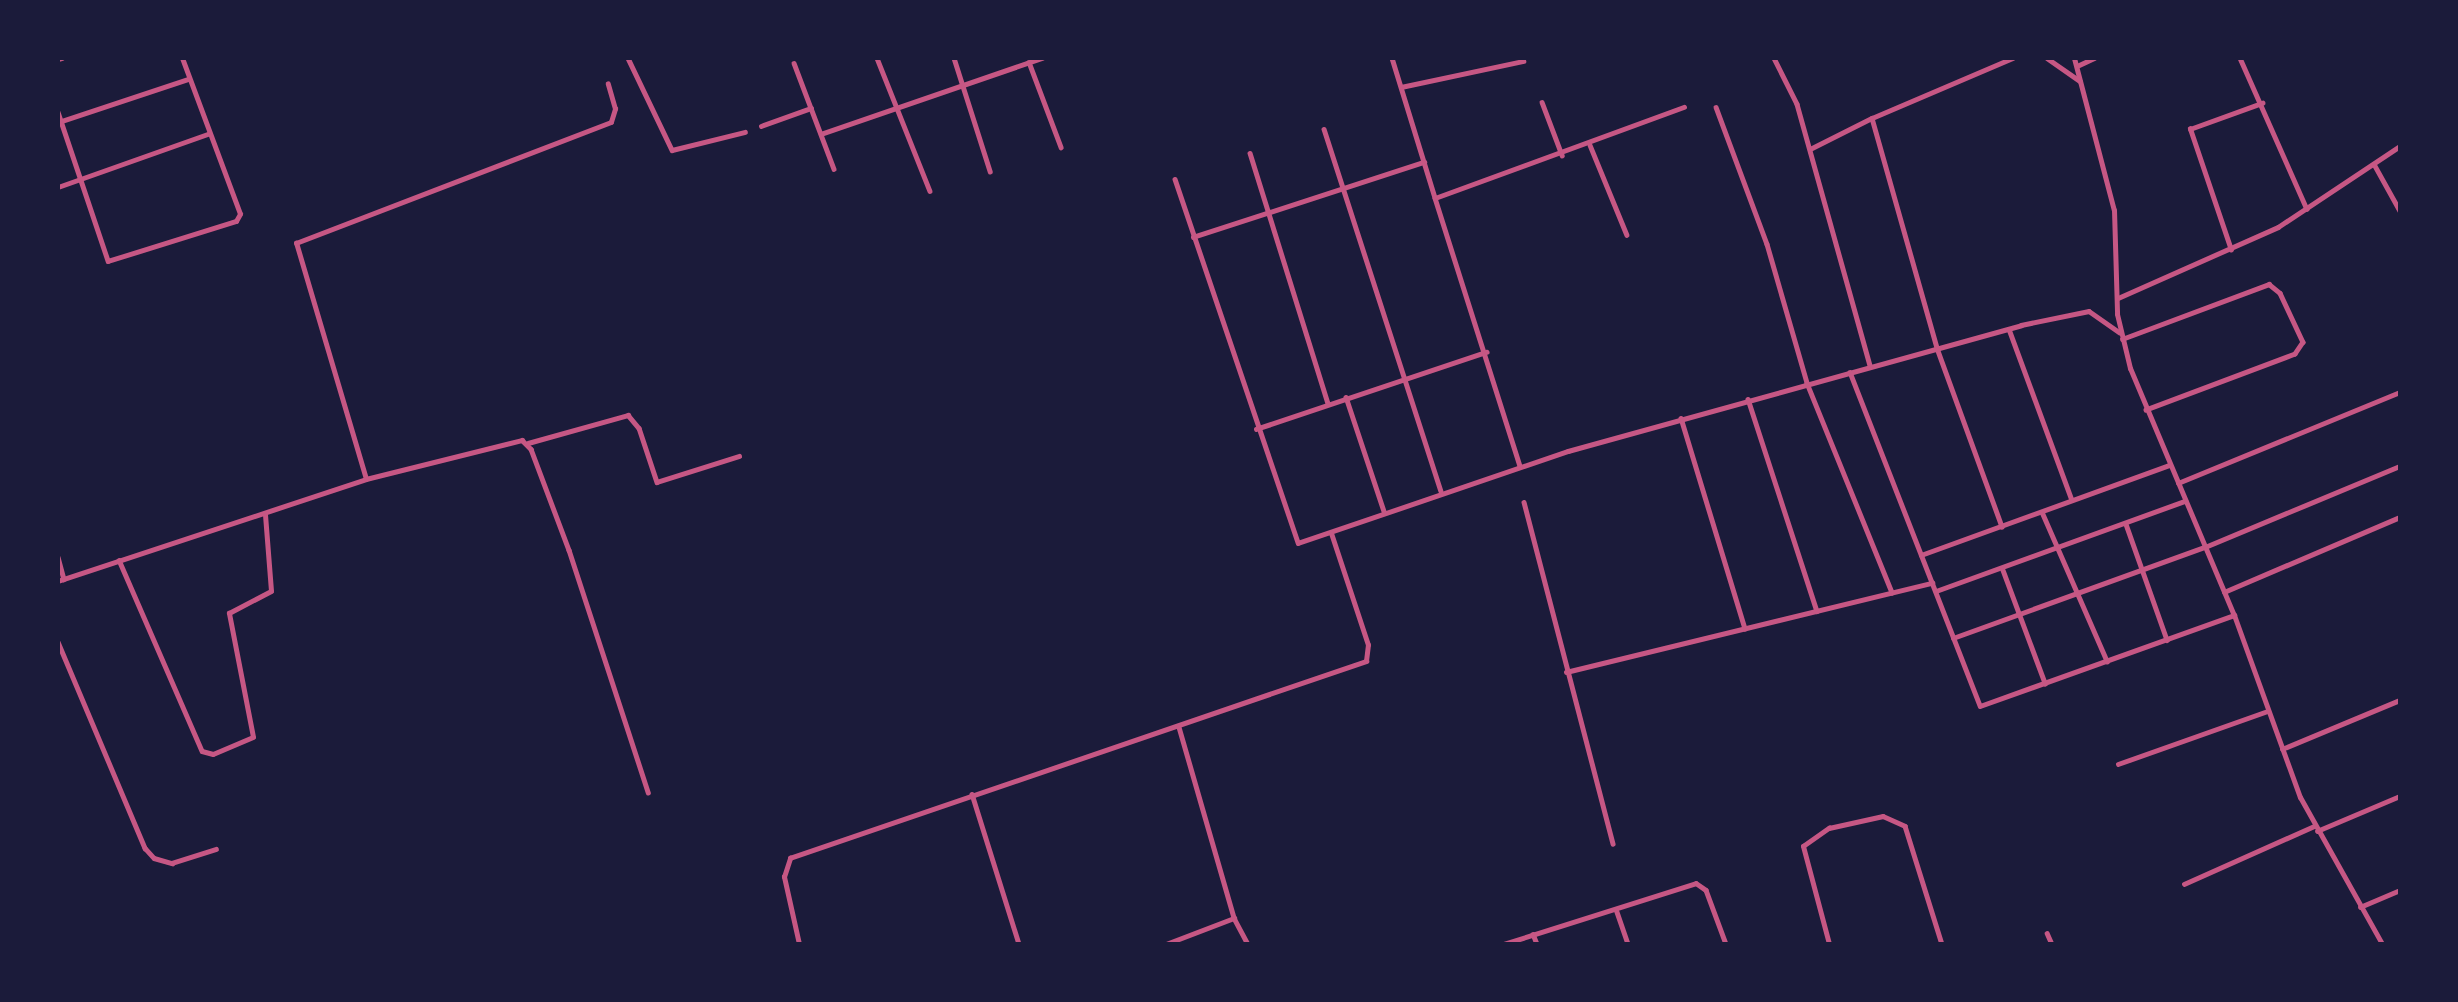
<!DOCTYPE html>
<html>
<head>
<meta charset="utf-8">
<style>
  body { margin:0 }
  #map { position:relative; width:2458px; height:1002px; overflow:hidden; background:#1b1b3a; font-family:"PT Serif",serif }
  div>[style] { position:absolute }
  .minor>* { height:4.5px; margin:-2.25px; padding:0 2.25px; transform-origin:2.25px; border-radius:2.25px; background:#c65784 }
  .tertiary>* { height:5px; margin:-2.5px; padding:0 2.5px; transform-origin:2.5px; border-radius:2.5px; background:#c65784 }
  span { translate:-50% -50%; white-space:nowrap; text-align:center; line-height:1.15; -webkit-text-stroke:7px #1b1b3a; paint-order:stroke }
  .frame { position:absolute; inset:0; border:60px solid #1b1b3a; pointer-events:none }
</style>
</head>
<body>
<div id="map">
  <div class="minor">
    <i style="left:628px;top:58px;width:102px;rotate:64.4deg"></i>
    <i style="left:672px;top:150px;width:75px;rotate:-13.9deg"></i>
    <i style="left:877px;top:58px;width:143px;rotate:68.3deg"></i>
    <i style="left:954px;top:58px;width:119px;rotate:72.3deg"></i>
    <i style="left:1392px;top:58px;width:146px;rotate:72.9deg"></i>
    <i style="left:1435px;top:198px;width:265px;rotate:-20.1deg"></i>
    <i style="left:1774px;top:58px;width:51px;rotate:63.4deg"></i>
    <i style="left:1797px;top:104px;width:272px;rotate:74.4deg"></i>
    <i style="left:2047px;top:58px;width:40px;rotate:34.9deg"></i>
    <i style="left:2240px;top:58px;width:165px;rotate:66.1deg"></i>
    <i style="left:58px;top:59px;width:4px;rotate:-14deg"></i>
    <i style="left:1029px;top:62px;width:91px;rotate:69.4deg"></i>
    <i style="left:794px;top:63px;width:113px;rotate:69.3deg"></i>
    <i style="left:2077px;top:66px;width:19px;rotate:-25deg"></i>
    <i style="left:1401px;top:87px;width:125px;rotate:-12deg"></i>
    <i style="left:1542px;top:102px;width:57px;rotate:69.3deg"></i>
    <i style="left:1716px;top:107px;width:146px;rotate:69.6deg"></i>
    <i style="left:1767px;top:244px;width:145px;rotate:73.9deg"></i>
    <i style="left:1807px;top:383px;width:226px;rotate:67.9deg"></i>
    <i style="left:58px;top:112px;width:157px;rotate:71.4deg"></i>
    <i style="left:108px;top:261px;width:134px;rotate:-17.4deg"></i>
    <i style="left:236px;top:221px;width:8px;rotate:-60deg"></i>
    <i style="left:240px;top:214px;width:166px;rotate:-110.4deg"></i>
    <i style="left:1872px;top:118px;width:153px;rotate:-23.1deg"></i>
    <i style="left:59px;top:122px;width:136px;rotate:-18.4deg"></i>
    <i style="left:761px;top:126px;width:53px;rotate:-19.8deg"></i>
    <i style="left:1324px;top:129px;width:380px;rotate:72.1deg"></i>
    <i style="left:821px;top:134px;width:234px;rotate:-19deg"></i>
    <i style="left:1590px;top:145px;width:97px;rotate:67.7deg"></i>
    <i style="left:1810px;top:149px;width:69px;rotate:-26.6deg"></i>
    <i style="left:1872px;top:118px;width:239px;rotate:74.2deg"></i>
    <i style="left:1937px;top:348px;width:190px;rotate:70deg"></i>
    <i style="left:1250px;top:153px;width:262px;rotate:72.7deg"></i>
    <i style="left:2374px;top:164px;width:54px;rotate:61deg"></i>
    <i style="left:1175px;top:179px;width:384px;rotate:71.3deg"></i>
    <i style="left:1298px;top:543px;width:285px;rotate:-18.8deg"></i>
    <i style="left:1568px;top:451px;width:470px;rotate:-15.5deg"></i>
    <i style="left:2021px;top:325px;width:69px;rotate:-11.6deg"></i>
    <i style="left:2089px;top:311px;width:37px;rotate:35deg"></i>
    <i style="left:58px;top:187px;width:159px;rotate:-19.5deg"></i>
    <i style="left:1435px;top:198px;width:281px;rotate:72.4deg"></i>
    <i style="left:1193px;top:237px;width:243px;rotate:-18deg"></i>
    <i style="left:2231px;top:250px;width:128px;rotate:-108.7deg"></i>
    <i style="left:2190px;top:129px;width:77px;rotate:-19.9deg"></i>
    <i style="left:2118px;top:298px;width:175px;rotate:-23.9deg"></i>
    <i style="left:2278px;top:227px;width:146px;rotate:-33.6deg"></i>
    <i style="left:2009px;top:329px;width:182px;rotate:69.8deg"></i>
    <i style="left:2122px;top:339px;width:157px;rotate:-20.5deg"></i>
    <i style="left:2269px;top:284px;width:14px;rotate:39deg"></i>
    <i style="left:2280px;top:293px;width:54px;rotate:64.9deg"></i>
    <i style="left:2303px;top:342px;width:14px;rotate:124deg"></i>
    <i style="left:2295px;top:354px;width:159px;rotate:159.4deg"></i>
    <i style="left:1850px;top:372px;width:358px;rotate:68.7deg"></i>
    <i style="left:1980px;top:706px;width:270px;rotate:-19.7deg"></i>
    <i style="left:1346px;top:397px;width:120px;rotate:71.6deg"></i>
    <i style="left:1748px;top:399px;width:223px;rotate:72deg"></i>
    <i style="left:1681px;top:418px;width:220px;rotate:73.1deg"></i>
    <i style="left:1256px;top:429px;width:243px;rotate:-18.5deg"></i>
    <i style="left:528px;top:443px;width:104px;rotate:-15.6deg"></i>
    <i style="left:628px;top:415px;width:17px;rotate:50deg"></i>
    <i style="left:639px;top:428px;width:57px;rotate:71.6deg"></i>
    <i style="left:657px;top:482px;width:86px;rotate:-17.6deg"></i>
    <i style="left:366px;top:479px;width:246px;rotate:-106.5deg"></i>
    <i style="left:296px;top:243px;width:337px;rotate:-21deg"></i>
    <i style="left:611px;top:122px;width:14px;rotate:-73deg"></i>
    <i style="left:615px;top:109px;width:26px;rotate:-106deg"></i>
    <i style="left:2178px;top:483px;width:240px;rotate:-22.3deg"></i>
    <i style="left:1524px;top:502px;width:353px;rotate:75.4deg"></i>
    <i style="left:2042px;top:512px;width:163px;rotate:66.4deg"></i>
    <i style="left:2126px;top:524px;width:123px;rotate:70.5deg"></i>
    <i style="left:1921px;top:555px;width:264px;rotate:-19.9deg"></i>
    <i style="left:58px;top:557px;width:23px;rotate:75deg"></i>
    <i style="left:119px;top:560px;width:208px;rotate:66.5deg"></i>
    <i style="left:202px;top:751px;width:11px;rotate:15deg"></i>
    <i style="left:213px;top:754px;width:43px;rotate:-23deg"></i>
    <i style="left:253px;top:737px;width:126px;rotate:-101deg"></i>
    <i style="left:229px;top:613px;width:47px;rotate:-27.6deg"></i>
    <i style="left:271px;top:591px;width:76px;rotate:-94.5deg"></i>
    <i style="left:2003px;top:570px;width:121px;rotate:69.6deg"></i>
    <i style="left:58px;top:581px;width:324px;rotate:-18.3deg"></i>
    <i style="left:366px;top:479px;width:161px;rotate:-14deg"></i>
    <i style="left:522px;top:440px;width:13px;rotate:45deg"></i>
    <i style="left:531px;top:449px;width:108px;rotate:69.4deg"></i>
    <i style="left:569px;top:550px;width:255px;rotate:71.9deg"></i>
    <i style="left:1936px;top:591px;width:265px;rotate:-19.9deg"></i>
    <i style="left:2224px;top:592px;width:191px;rotate:-23.1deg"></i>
    <i style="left:1953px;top:638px;width:268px;rotate:-19.9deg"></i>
    <i style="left:2205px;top:547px;width:211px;rotate:-22.6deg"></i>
    <i style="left:58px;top:642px;width:224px;rotate:67.1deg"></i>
    <i style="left:145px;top:848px;width:13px;rotate:48deg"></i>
    <i style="left:154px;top:858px;width:19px;rotate:16deg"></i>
    <i style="left:172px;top:863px;width:46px;rotate:-17.7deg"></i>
    <i style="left:1566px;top:672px;width:377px;rotate:-13.7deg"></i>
    <i style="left:1179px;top:727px;width:199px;rotate:73.9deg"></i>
    <i style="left:1234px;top:918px;width:30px;rotate:62deg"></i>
    <i style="left:2282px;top:749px;width:128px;rotate:-22.6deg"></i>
    <i style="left:2118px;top:764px;width:159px;rotate:-19.5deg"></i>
    <i style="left:972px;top:794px;width:157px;rotate:72.6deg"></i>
    <i style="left:2317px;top:831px;width:90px;rotate:-22.9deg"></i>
    <i style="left:2184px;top:884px;width:142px;rotate:-24deg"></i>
    <i style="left:2360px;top:907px;width:43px;rotate:-23deg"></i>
    <i style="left:1616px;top:909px;width:37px;rotate:71deg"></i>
    <i style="left:2047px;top:933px;width:12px;rotate:66deg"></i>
    <i style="left:1533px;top:934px;width:11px;rotate:68deg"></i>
    <i style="left:799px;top:944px;width:69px;rotate:-102.6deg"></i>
    <i style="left:784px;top:877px;width:20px;rotate:-72deg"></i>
    <i style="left:790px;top:858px;width:609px;rotate:-18.88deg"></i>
    <i style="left:1366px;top:661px;width:16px;rotate:-83deg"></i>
    <i style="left:1368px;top:645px;width:118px;rotate:-108.3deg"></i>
    <i style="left:1166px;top:944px;width:73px;rotate:-20.9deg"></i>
    <i style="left:1504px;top:944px;width:201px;rotate:-17.6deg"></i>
    <i style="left:1696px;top:883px;width:12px;rotate:35deg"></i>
    <i style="left:1706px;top:890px;width:58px;rotate:69.7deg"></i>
    <i style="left:1829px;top:944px;width:101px;rotate:-104.9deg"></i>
    <i style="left:1803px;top:846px;width:32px;rotate:-35deg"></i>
    <i style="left:1829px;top:828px;width:55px;rotate:-12.5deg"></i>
    <i style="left:1883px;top:816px;width:24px;rotate:24deg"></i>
    <i style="left:1905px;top:826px;width:124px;rotate:72.6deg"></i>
  </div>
  <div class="tertiary">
    <i style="left:2074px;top:58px;width:157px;rotate:75.3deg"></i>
    <i style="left:2114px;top:210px;width:104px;rotate:88.3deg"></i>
    <i style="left:2117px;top:314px;width:56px;rotate:76.5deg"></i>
    <i style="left:2130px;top:368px;width:268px;rotate:67.2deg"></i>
    <i style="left:2234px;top:615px;width:194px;rotate:70.1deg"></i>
    <i style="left:2300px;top:797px;width:168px;rotate:60.8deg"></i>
  </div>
  <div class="frame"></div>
</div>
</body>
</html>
